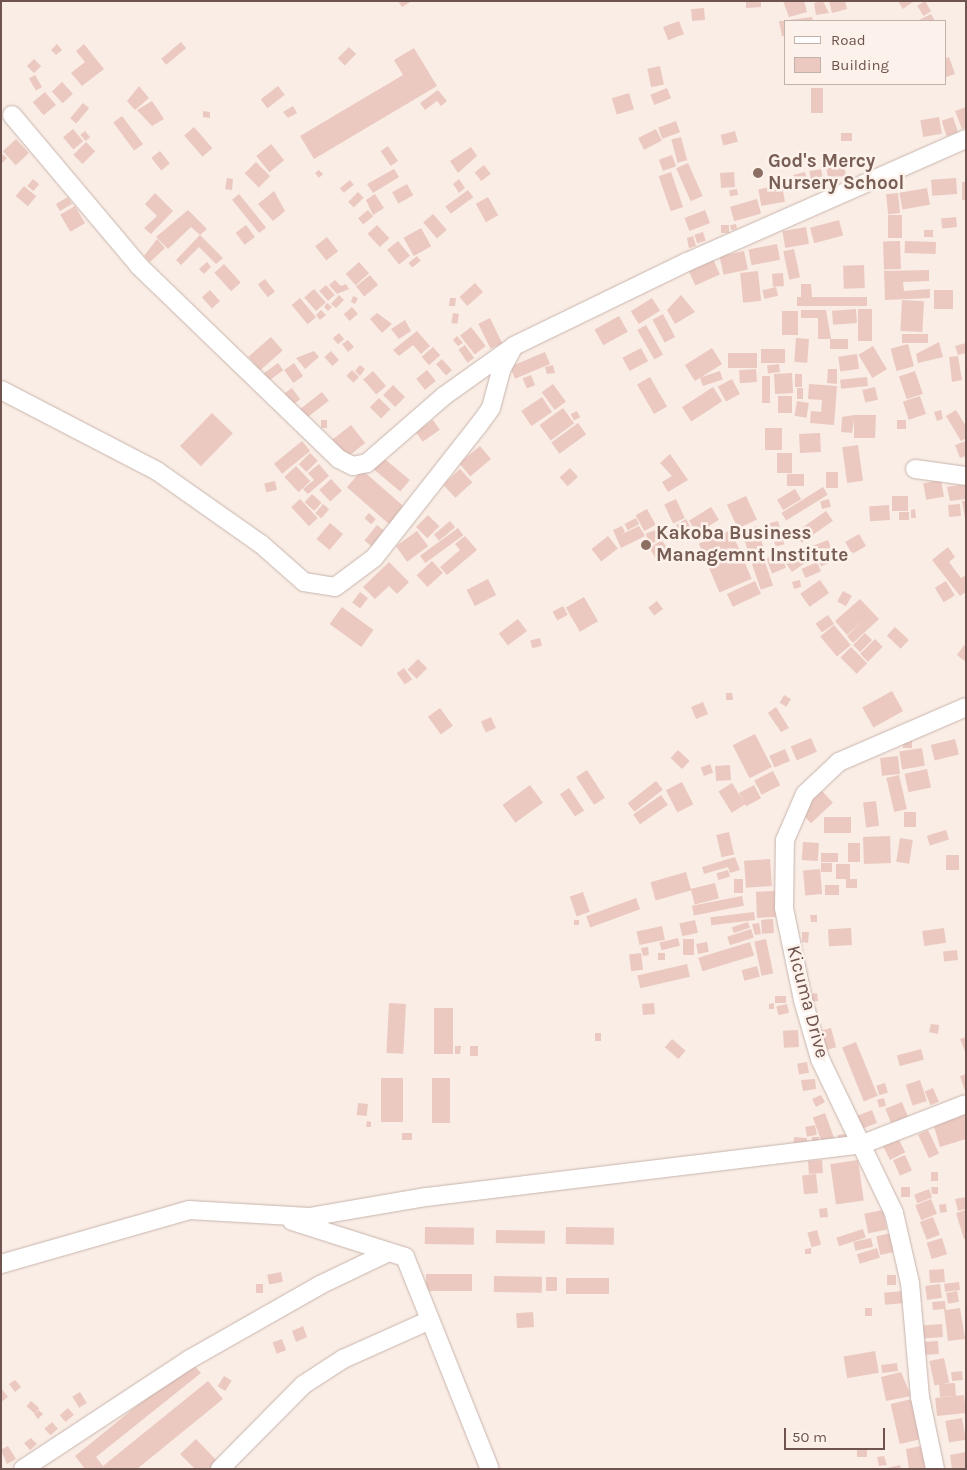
<!DOCTYPE html>
<html>
<head>
<meta charset="utf-8">
<style>
  body { margin:0 }
  #map { position:relative; width:967px; height:1470px; overflow:hidden; background:#f9ede5; font-family:Karla,sans-serif }
  div>[style] { position:absolute }
  .building>* { inset:0; background:#ebc9c1; transform-origin:0 0 }
  .roads { filter:drop-shadow(0 0 1px #c8b4ad) drop-shadow(0 0 1px #c8b4ad) }
  .minor>* { height:18px; margin:-9px; padding:0 9px; transform-origin:9px; border-radius:9px; background:#fff }
  .dots>* { width:14px; height:14px; translate:-50% -50%; box-sizing:border-box; border:2px solid #fcf2eb; border-radius:50% }
  span { translate:-50% -50%; white-space:nowrap; text-align:center; line-height:1.15; -webkit-text-stroke:5px #fcf2eb; paint-order:stroke }
  .education-label { font-size:19px; color:#785e54; font-weight:700 }
  .left { translate:0 -50%; text-align:left }
  .street-label { font-size:19px; color:#6e534e }
  .frame { position:absolute; inset:0; border:2px solid #6e534e; pointer-events:none }
  .legend { position:absolute; left:784px; top:20px; width:162px; height:65px; box-sizing:border-box; background:#fcf2eb; border:1px solid #c3b2ac; margin:0; padding:6px 9px; list-style:none; font-size:15px; color:#6e534e }
  .legend li { display:flex; align-items:center; gap:10px; height:25px }
  .legend b { width:25px; border:1px solid #c3b2ac }
  .scale { position:absolute; left:784px; top:1428px; width:101px; height:22px; box-sizing:border-box; border:2px solid #6e534e; border-top:0; padding-left:6px; font-size:15px; line-height:18px; white-space:nowrap; color:#6e534e; -webkit-text-stroke:4px #fcf2eb; paint-order:stroke }
</style>
</head>
<body>
<div id="map">
  <div class="building">
    <i style="clip-path:polygon(398px 1px,412px 1px,402px 7px)"></i>
    <i style="clip-path:polygon(746px 1px,761px 1px,761px 7px,746px 8px)"></i>
    <i style="clip-path:polygon(783px 1px,804px 1px,807px 12px,789px 17px)"></i>
    <i style="clip-path:polygon(823px 1px,829px 13px,816px 15px,814px 3px)"></i>
    <i style="clip-path:polygon(829px 1px,845px 1px,847px 9px,832px 13px)"></i>
    <i style="clip-path:polygon(898px 1px,914px 1px,903px 9px)"></i>
    <i style="left:925px;top:1px;width:12px;height:9px;rotate:59deg"></i>
    <i style="left:704px;top:8px;width:12px;height:13px;rotate:85deg"></i>
    <i style="clip-path:polygon(931px 14px,935px 21px,917px 21px)"></i>
    <i style="clip-path:polygon(812px 17px,813px 21px,789px 21px,789px 20px)"></i>
    <i style="left:679px;top:21px;width:14px;height:17px;rotate:69deg"></i>
    <i style="clip-path:polygon(779px 21px,786px 21px,786px 36px,782px 36px)"></i>
    <i style="left:181px;top:42px;width:8px;height:26px;rotate:50deg"></i>
    <i style="clip-path:polygon(57px 44px,62px 50px,56px 55px,51px 50px)"></i>
    <i style="clip-path:polygon(84px 44px,104px 69px,82px 86px,71px 73px,85px 62px,76px 51px)"></i>
    <i style="left:349px;top:47px;width:10px;height:16px;rotate:45deg"></i>
    <i style="clip-path:polygon(414px 48px,437px 86px,314px 159px,300px 136px,403px 75px,394px 60px)"></i>
    <i style="clip-path:polygon(949px 57px,955px 74px,946px 77px,946px 58px)"></i>
    <i style="left:34px;top:59px;width:10px;height:10px;rotate:45deg"></i>
    <i style="left:660px;top:66px;width:19px;height:13px;rotate:78deg"></i>
    <i style="left:35px;top:75px;width:14px;height:7px;rotate:60deg"></i>
    <i style="left:62px;top:82px;width:16px;height:14px;rotate:47deg"></i>
    <i style="clip-path:polygon(139px 86px,149px 98px,135px 110px,127px 101px)"></i>
    <i style="left:278px;top:86px;width:11px;height:22px;rotate:52deg"></i>
    <i style="left:667px;top:88px;width:11px;height:18px;rotate:68deg"></i>
    <i style="left:823px;top:88px;width:25px;height:12px;rotate:90deg"></i>
    <i style="clip-path:polygon(438px 90px,447px 101px,441px 106px,437px 101px,425px 110px,420px 103px)"></i>
    <i style="left:45px;top:92px;width:17px;height:16px;rotate:50deg"></i>
    <i style="left:629px;top:93px;width:17px;height:18px;rotate:73deg"></i>
    <i style="clip-path:polygon(152px 101px,164px 119px,152px 126px,137px 110px)"></i>
    <i style="left:83px;top:103px;width:8px;height:20px;rotate:40deg"></i>
    <i style="clip-path:polygon(293px 106px,297px 113px,288px 118px,283px 112px)"></i>
    <i style="clip-path:polygon(966px 107px,966px 128px,962px 129px,955px 111px)"></i>
    <i style="clip-path:polygon(203px 111px,210px 112px,210px 118px,203px 117px)"></i>
    <i style="left:122px;top:116px;width:35px;height:11px;rotate:53deg"></i>
    <i style="left:939px;top:117px;width:17px;height:19px;rotate:80deg"></i>
    <i style="left:953px;top:117px;width:16px;height:12px;rotate:72deg"></i>
    <i style="left:676px;top:121px;width:12px;height:19px;rotate:70deg"></i>
    <i style="left:194px;top:127px;width:28px;height:13px;rotate:49deg"></i>
    <i style="left:73px;top:129px;width:16px;height:13px;rotate:50deg"></i>
    <i style="left:656px;top:129px;width:13px;height:20px;rotate:63deg"></i>
    <i style="left:85px;top:131px;width:8px;height:6px;rotate:50deg"></i>
    <i style="left:735px;top:131px;width:11px;height:15px;rotate:75deg"></i>
    <i style="left:841px;top:133px;width:11px;height:8px"></i>
    <i style="left:681px;top:137px;width:24px;height:10px;rotate:75deg"></i>
    <i style="left:16px;top:139px;width:19px;height:18px;rotate:47deg"></i>
    <i style="left:86px;top:142px;width:13px;height:18px;rotate:45deg"></i>
    <i style="left:271px;top:144px;width:21px;height:19px;rotate:51deg"></i>
    <i style="left:388px;top:146px;width:18px;height:9px;rotate:56deg"></i>
    <i style="clip-path:polygon(471px 147px,477px 156px,458px 173px,450px 161px)"></i>
    <i style="left:160px;top:151px;width:16px;height:11px;rotate:52deg"></i>
    <i style="clip-path:polygon(1px 153px,7px 158px,1px 164px)"></i>
    <i style="left:672px;top:155px;width:12px;height:14px;rotate:70deg"></i>
    <i style="left:843px;top:160px;width:16px;height:18px;rotate:79deg"></i>
    <i style="left:256px;top:162px;width:20px;height:16px;rotate:45deg"></i>
    <i style="left:688px;top:163px;width:36px;height:13px;rotate:66deg"></i>
    <i style="left:484px;top:165px;width:11px;height:12px;rotate:52deg"></i>
    <i style="clip-path:polygon(394px 169px,399px 177px,373px 193px,367px 184px)"></i>
    <i style="left:821px;top:169px;width:16px;height:12px;rotate:79deg"></i>
    <i style="clip-path:polygon(319px 170px,323px 174px,319px 178px,315px 173px)"></i>
    <i style="left:671px;top:172px;width:37px;height:13px;rotate:71deg"></i>
    <i style="left:734px;top:172px;width:15px;height:14px;rotate:86deg"></i>
    <i style="left:805px;top:172px;width:11px;height:12px;rotate:75deg"></i>
    <i style="clip-path:polygon(227px 178px,233px 179px,232px 190px,225px 189px)"></i>
    <i style="left:956px;top:178px;width:16px;height:25px;rotate:86deg"></i>
    <i style="left:33px;top:179px;width:8px;height:9px;rotate:40deg"></i>
    <i style="clip-path:polygon(459px 179px,465px 188px,459px 193px,453px 184px)"></i>
    <i style="left:350px;top:180px;width:6px;height:13px;rotate:51deg"></i>
    <i style="left:962px;top:182px;width:4px;height:18px"></i>
    <i style="left:407px;top:184px;width:13px;height:17px;rotate:61deg"></i>
    <i style="left:782px;top:185px;width:17px;height:24px;rotate:80deg"></i>
    <i style="left:24px;top:186px;width:16px;height:13px;rotate:40deg"></i>
    <i style="left:927px;top:188px;width:17px;height:28px;rotate:80deg"></i>
    <i style="left:737px;top:189px;width:6px;height:8px;rotate:81deg"></i>
    <i style="left:468px;top:190px;width:9px;height:28px;rotate:54deg"></i>
    <i style="clip-path:polygon(274px 191px,285px 211px,273px 221px,258px 204px)"></i>
    <i style="left:358px;top:192px;width:8px;height:14px;rotate:45deg"></i>
    <i style="clip-path:polygon(155px 193px,173px 211px,151px 234px,144px 228px,157px 216px,145px 204px)"></i>
    <i style="left:898px;top:193px;width:20px;height:12px;rotate:84deg"></i>
    <i style="left:239px;top:194px;width:43px;height:9px;rotate:51deg"></i>
    <i style="clip-path:polygon(375px 194px,384px 208px,373px 215px,366px 200px)"></i>
    <i style="left:68px;top:197px;width:8px;height:14px;rotate:60deg"></i>
    <i style="left:488px;top:197px;width:21px;height:14px;rotate:61deg"></i>
    <i style="left:757px;top:199px;width:15px;height:28px;rotate:74deg"></i>
    <i style="left:75px;top:206px;width:20px;height:17px;rotate:60deg"></i>
    <i style="clip-path:polygon(188px 210px,207px 229px,200px 235px,191px 227px,168px 249px,156px 237px)"></i>
    <i style="left:368px;top:210px;width:8px;height:13px;rotate:50deg"></i>
    <i style="left:705px;top:210px;width:14px;height:22px;rotate:69deg"></i>
    <i style="left:433px;top:214px;width:21px;height:13px;rotate:49deg"></i>
    <i style="left:888px;top:215px;width:14px;height:23px"></i>
    <i style="left:956px;top:217px;width:10px;height:15px;rotate:84deg"></i>
    <i style="left:839px;top:220px;width:16px;height:30px;rotate:75deg"></i>
    <i style="left:736px;top:224px;width:5px;height:6px;rotate:79deg"></i>
    <i style="left:246px;top:225px;width:15px;height:13px;rotate:53deg"></i>
    <i style="left:377px;top:225px;width:18px;height:13px;rotate:47deg"></i>
    <i style="left:729px;top:225px;width:8px;height:8px;rotate:90deg"></i>
    <i style="left:806px;top:227px;width:17px;height:24px;rotate:80deg"></i>
    <i style="left:421px;top:228px;width:21px;height:20px;rotate:61deg"></i>
    <i style="left:924px;top:230px;width:9px;height:7px"></i>
    <i style="left:703px;top:232px;width:9px;height:9px;rotate:72deg"></i>
    <i style="clip-path:polygon(200px 235px,223px 258px,216px 264px,199px 247px,181px 265px,176px 260px)"></i>
    <i style="clip-path:polygon(693px 236px,696px 246px,689px 248px,687px 238px)"></i>
    <i style="left:327px;top:237px;width:18px;height:15px;rotate:52deg"></i>
    <i style="clip-path:polygon(157px 239px,165px 248px,150px 262px,144px 256px)"></i>
    <i style="left:398px;top:241px;width:19px;height:14px;rotate:51deg"></i>
    <i style="left:900px;top:241px;width:28px;height:17px;rotate:88deg"></i>
    <i style="left:905px;top:241px;width:31px;height:12px;rotate:2deg"></i>
    <i style="left:777px;top:244px;width:16px;height:29px;rotate:79deg"></i>
    <i style="left:794px;top:249px;width:29px;height:11px;rotate:78deg"></i>
    <i style="left:744px;top:251px;width:19px;height:25px;rotate:78deg"></i>
    <i style="left:417px;top:256px;width:6px;height:11px;rotate:51deg"></i>
    <i style="left:713px;top:259px;width:17px;height:27px;rotate:66deg"></i>
    <i style="clip-path:polygon(207px 262px,211px 267px,204px 274px,199px 269px)"></i>
    <i style="left:359px;top:262px;width:15px;height:18px;rotate:48deg"></i>
    <i style="left:224px;top:264px;width:25px;height:13px;rotate:48deg"></i>
    <i style="left:864px;top:265px;width:23px;height:21px;rotate:88deg"></i>
    <i style="clip-path:polygon(929px 270px,929px 281px,903px 282px,904px 291px,930px 289px,930px 298px,885px 300px,884px 271px)"></i>
    <i style="left:758px;top:271px;width:30px;height:18px;rotate:84deg"></i>
    <i style="left:783px;top:273px;width:13px;height:11px;rotate:86deg"></i>
    <i style="left:370px;top:275px;width:13px;height:18px;rotate:51deg"></i>
    <i style="left:265px;top:279px;width:16px;height:9px;rotate:52deg"></i>
    <i style="clip-path:polygon(335px 280px,341px 286px,346px 284px,349px 289px,337px 294px,329px 285px)"></i>
    <i style="left:475px;top:283px;width:12px;height:21px;rotate:48deg"></i>
    <i style="clip-path:polygon(801px 284px,811px 284px,812px 297px,801px 298px)"></i>
    <i style="left:326px;top:285px;width:13px;height:9px;rotate:48deg"></i>
    <i style="left:776px;top:287px;width:9px;height:14px;rotate:77deg"></i>
    <i style="left:314px;top:289px;width:18px;height:13px;rotate:49deg"></i>
    <i style="left:210px;top:290px;width:15px;height:11px;rotate:48deg"></i>
    <i style="left:934px;top:290px;width:19px;height:19px"></i>
    <i style="clip-path:polygon(339px 295px,344px 300px,336px 308px,331px 304px)"></i>
    <i style="clip-path:polygon(681px 295px,695px 312px,675px 324px,667px 310px)"></i>
    <i style="clip-path:polygon(353px 296px,358px 298px,355px 304px,351px 302px)"></i>
    <i style="left:867px;top:297px;width:9px;height:70px;rotate:90deg"></i>
    <i style="left:300px;top:298px;width:25px;height:11px;rotate:50deg"></i>
    <i style="clip-path:polygon(450px 298px,456px 298px,455px 306px,449px 306px)"></i>
    <i style="left:652px;top:298px;width:15px;height:25px;rotate:58deg"></i>
    <i style="left:902px;top:300px;width:22px;height:31px;rotate:3deg"></i>
    <i style="clip-path:polygon(327px 303px,332px 307px,328px 311px,324px 307px)"></i>
    <i style="left:352px;top:307px;width:9px;height:11px;rotate:49deg"></i>
    <i style="left:856px;top:309px;width:14px;height:24px;rotate:86deg"></i>
    <i style="left:858px;top:309px;width:14px;height:32px"></i>
    <i style="clip-path:polygon(321px 310px,326px 315px,320px 320px,316px 315px)"></i>
    <i style="clip-path:polygon(801px 310px,826px 310px,831px 339px,818px 339px,818px 318px,823px 318px,801px 318px)"></i>
    <i style="left:782px;top:311px;width:16px;height:24px"></i>
    <i style="clip-path:polygon(377px 313px,392px 324px,382px 333px,370px 319px)"></i>
    <i style="left:453px;top:313px;width:6px;height:10px;rotate:9deg"></i>
    <i style="left:663px;top:314px;width:26px;height:12px;rotate:62deg"></i>
    <i style="left:619px;top:316px;width:18px;height:28px;rotate:61deg"></i>
    <i style="left:490px;top:318px;width:28px;height:13px;rotate:64deg"></i>
    <i style="clip-path:polygon(405px 320px,411px 331px,399px 339px,391px 329px)"></i>
    <i style="left:646px;top:325px;width:34px;height:10px;rotate:60deg"></i>
    <i style="left:471px;top:327px;width:24px;height:14px;rotate:52deg"></i>
    <i style="clip-path:polygon(417px 331px,430px 346px,421px 354px,413px 345px,399px 356px,393px 350px)"></i>
    <i style="left:339px;top:333px;width:8px;height:8px;rotate:50deg"></i>
    <i style="left:902px;top:334px;width:26px;height:9px"></i>
    <i style="clip-path:polygon(457px 336px,463px 343px,458px 346px,453px 340px)"></i>
    <i style="left:271px;top:337px;width:18px;height:30px;rotate:49deg"></i>
    <i style="left:796px;top:338px;width:13px;height:24px;rotate:4deg"></i>
    <i style="left:848px;top:339px;width:10px;height:18px;rotate:90deg"></i>
    <i style="clip-path:polygon(348px 340px,354px 347px,348px 352px,342px 344px)"></i>
    <i style="clip-path:polygon(939px 342px,943px 357px,918px 363px,916px 354px)"></i>
    <i style="clip-path:polygon(966px 343px,966px 353px,958px 355px,955px 346px)"></i>
    <i style="left:908px;top:344px;width:23px;height:18px;rotate:75deg"></i>
    <i style="left:465px;top:345px;width:16px;height:8px;rotate:55deg"></i>
    <i style="left:873px;top:346px;width:27px;height:17px;rotate:59deg"></i>
    <i style="left:433px;top:347px;width:11px;height:15px;rotate:49deg"></i>
    <i style="left:641px;top:348px;width:15px;height:21px;rotate:62deg"></i>
    <i style="left:712px;top:348px;width:19px;height:32px;rotate:58deg"></i>
    <i style="left:761px;top:349px;width:24px;height:14px"></i>
    <i style="clip-path:polygon(314px 351px,319px 357px,305px 369px,296px 358px)"></i>
    <i style="left:331px;top:351px;width:12px;height:9px;rotate:48deg"></i>
    <i style="left:545px;top:352px;width:13px;height:38px;rotate:67deg"></i>
    <i style="left:728px;top:353px;width:29px;height:15px"></i>
    <i style="left:857px;top:354px;width:15px;height:19px;rotate:82deg"></i>
    <i style="clip-path:polygon(958px 356px,962px 380px,952px 382px,949px 357px)"></i>
    <i style="left:442px;top:359px;width:15px;height:8px;rotate:48deg"></i>
    <i style="left:278px;top:363px;width:9px;height:18px;rotate:54deg"></i>
    <i style="left:294px;top:363px;width:16px;height:12px;rotate:55deg"></i>
    <i style="left:779px;top:364px;width:8px;height:12px;rotate:83deg"></i>
    <i style="clip-path:polygon(360px 365px,365px 369px,360px 376px,355px 371px)"></i>
    <i style="clip-path:polygon(553px 365px,555px 373px,547px 374px,545px 367px)"></i>
    <i style="left:756px;top:369px;width:13px;height:17px;rotate:86deg"></i>
    <i style="clip-path:polygon(828px 369px,837px 369px,837px 384px,827px 383px)"></i>
    <i style="left:352px;top:370px;width:10px;height:8px;rotate:45deg"></i>
    <i style="left:427px;top:370px;width:14px;height:14px;rotate:51deg"></i>
    <i style="left:373px;top:371px;width:20px;height:13px;rotate:49deg"></i>
    <i style="left:720px;top:371px;width:9px;height:21px;rotate:72deg"></i>
    <i style="left:915px;top:371px;width:24px;height:17px;rotate:71deg"></i>
    <i style="left:792px;top:373px;width:20px;height:18px;rotate:87deg"></i>
    <i style="left:795px;top:374px;width:7px;height:13px"></i>
    <i style="left:531px;top:375px;width:11px;height:9px;rotate:68deg"></i>
    <i style="left:762px;top:376px;width:8px;height:27px"></i>
    <i style="left:650px;top:377px;width:34px;height:15px;rotate:60deg"></i>
    <i style="left:867px;top:377px;width:9px;height:27px;rotate:84deg"></i>
    <i style="left:732px;top:379px;width:17px;height:16px;rotate:62deg"></i>
    <i style="left:553px;top:384px;width:22px;height:14px;rotate:54deg"></i>
    <i style="clip-path:polygon(809px 384px,837px 386px,834px 425px,810px 423px,811px 411px,821px 412px,822px 400px,808px 399px)"></i>
    <i style="left:393px;top:385px;width:17px;height:14px;rotate:45deg"></i>
    <i style="left:713px;top:387px;width:17px;height:37px;rotate:57deg"></i>
    <i style="left:875px;top:387px;width:13px;height:13px;rotate:77deg"></i>
    <i style="left:292px;top:388px;width:14px;height:9px;rotate:54deg"></i>
    <i style="left:797px;top:388px;width:6px;height:11px"></i>
    <i style="left:322px;top:392px;width:11px;height:29px;rotate:52deg"></i>
    <i style="left:792px;top:396px;width:17px;height:14px;rotate:90deg"></i>
    <i style="left:920px;top:396px;width:19px;height:18px;rotate:72deg"></i>
    <i style="left:542px;top:397px;width:18px;height:25px;rotate:56deg"></i>
    <i style="left:379px;top:398px;width:16px;height:13px;rotate:45deg"></i>
    <i style="left:797px;top:401px;width:12px;height:15px;rotate:9deg"></i>
    <i style="left:563px;top:408px;width:19px;height:29px;rotate:54deg"></i>
    <i style="clip-path:polygon(941px 410px,943px 419px,937px 421px,934px 412px)"></i>
    <i style="clip-path:polygon(956px 410px,966px 426px,966px 438px,961px 441px,946px 416px)"></i>
    <i style="left:577px;top:411px;width:7px;height:7px;rotate:63deg"></i>
    <i style="left:212px;top:413px;width:29px;height:46px;rotate:44deg"></i>
    <i style="clip-path:polygon(854px 415px,876px 415px,875px 438px,854px 438px,854px 420px,852px 433px,841px 432px,842px 417px)"></i>
    <i style="left:321px;top:420px;width:6px;height:8px"></i>
    <i style="left:433px;top:420px;width:12px;height:21px;rotate:55deg"></i>
    <i style="left:897px;top:420px;width:9px;height:9px"></i>
    <i style="left:578px;top:423px;width:14px;height:33px;rotate:54deg"></i>
    <i style="left:351px;top:425px;width:23px;height:25px;rotate:52deg"></i>
    <i style="left:765px;top:428px;width:17px;height:22px"></i>
    <i style="left:820px;top:433px;width:19px;height:21px;rotate:87deg"></i>
    <i style="left:302px;top:441px;width:13px;height:36px;rotate:51deg"></i>
    <i style="clip-path:polygon(966px 441px,966px 456px,960px 458px,955px 445px)"></i>
    <i style="left:858px;top:445px;width:36px;height:16px;rotate:82deg"></i>
    <i style="left:480px;top:446px;width:17px;height:27px;rotate:50deg"></i>
    <i style="left:310px;top:453px;width:11px;height:16px;rotate:45deg"></i>
    <i style="left:777px;top:453px;width:15px;height:20px"></i>
    <i style="clip-path:polygon(670px 454px,688px 480px,668px 492px,662px 482px,672px 476px,660px 463px)"></i>
    <i style="left:380px;top:455px;width:39px;height:15px;rotate:40deg"></i>
    <i style="clip-path:polygon(319px 464px,329px 476px,308px 494px,303px 489px,314px 480px,308px 473px)"></i>
    <i style="left:296px;top:466px;width:21px;height:16px;rotate:47deg"></i>
    <i style="left:570px;top:468px;width:12px;height:14px;rotate:48deg"></i>
    <i style="left:460px;top:469px;width:18px;height:23px;rotate:47deg"></i>
    <i style="left:362px;top:470px;width:57px;height:23px;rotate:41deg"></i>
    <i style="left:826px;top:472px;width:12px;height:16px"></i>
    <i style="left:804px;top:474px;width:12px;height:17px;rotate:90deg"></i>
    <i style="left:331px;top:479px;width:16px;height:16px;rotate:47deg"></i>
    <i style="left:941px;top:480px;width:17px;height:18px;rotate:80deg"></i>
    <i style="left:275px;top:481px;width:9px;height:11px;rotate:77deg"></i>
    <i style="clip-path:polygon(966px 484px,966px 499px,950px 501px,947px 487px)"></i>
    <i style="left:823px;top:487px;width:9px;height:49px;rotate:58deg"></i>
    <i style="left:795px;top:489px;width:12px;height:21px;rotate:59deg"></i>
    <i style="left:312px;top:494px;width:13px;height:11px;rotate:42deg"></i>
    <i style="left:746px;top:496px;width:26px;height:21px;rotate:65deg"></i>
    <i style="left:892px;top:496px;width:16px;height:15px"></i>
    <i style="left:300px;top:499px;width:26px;height:12px;rotate:47deg"></i>
    <i style="left:676px;top:499px;width:21px;height:13px;rotate:65deg"></i>
    <i style="left:829px;top:499px;width:8px;height:9px;rotate:76deg"></i>
    <i style="clip-path:polygon(962px 501px,966px 501px,966px 518px,965px 518px)"></i>
    <i style="left:323px;top:504px;width:8px;height:12px;rotate:40deg"></i>
    <i style="left:960px;top:504px;width:12px;height:12px;rotate:85deg"></i>
    <i style="left:889px;top:505px;width:15px;height:20px;rotate:86deg"></i>
    <i style="left:711px;top:507px;width:15px;height:26px;rotate:58deg"></i>
    <i style="left:647px;top:509px;width:18px;height:13px;rotate:61deg"></i>
    <i style="clip-path:polygon(915px 509px,916px 518px,911px 518px,911px 510px)"></i>
    <i style="left:826px;top:511px;width:12px;height:38px;rotate:55deg"></i>
    <i style="left:909px;top:512px;width:8px;height:10px;rotate:90deg"></i>
    <i style="left:369px;top:513px;width:9px;height:7px;rotate:41deg"></i>
    <i style="left:428px;top:515px;width:16px;height:17px;rotate:45deg"></i>
    <i style="left:636px;top:518px;width:7px;height:13px;rotate:63deg"></i>
    <i style="clip-path:polygon(686px 519px,692px 530px,683px 535px,676px 525px)"></i>
    <i style="left:450px;top:521px;width:8px;height:21px;rotate:50deg"></i>
    <i style="left:778px;top:521px;width:24px;height:9px;rotate:75deg"></i>
    <i style="left:330px;top:523px;width:17px;height:21px;rotate:40deg"></i>
    <i style="left:377px;top:525px;width:13px;height:20px;rotate:39deg"></i>
    <i style="clip-path:polygon(622px 526px,625px 532px,620px 535px,639px 526px,645px 536px,621px 548px,613px 530px)"></i>
    <i style="left:757px;top:526px;width:24px;height:16px;rotate:73deg"></i>
    <i style="left:458px;top:528px;width:9px;height:47px;rotate:54deg"></i>
    <i style="left:655px;top:530px;width:11px;height:10px;rotate:68deg"></i>
    <i style="left:731px;top:530px;width:53px;height:35px;rotate:67deg"></i>
    <i style="left:417px;top:531px;width:19px;height:26px;rotate:54deg"></i>
    <i style="left:859px;top:534px;width:14px;height:16px;rotate:60deg"></i>
    <i style="clip-path:polygon(465px 536px,477px 550px,447px 575px,440px 567px,460px 550px,455px 544px)"></i>
    <i style="left:608px;top:536px;width:16px;height:21px;rotate:52deg"></i>
    <i style="left:662px;top:540px;width:15px;height:15px;rotate:58deg"></i>
    <i style="left:828px;top:540px;width:22px;height:16px;rotate:69deg"></i>
    <i style="left:804px;top:547px;width:14px;height:24px;rotate:56deg"></i>
    <i style="clip-path:polygon(948px 547px,955px 557px,949px 562px,961px 578px,966px 575px,966px 592px,960px 596px,932px 560px)"></i>
    <i style="left:780px;top:553px;width:16px;height:15px;rotate:68deg"></i>
    <i style="left:764px;top:559px;width:28px;height:13px;rotate:71deg"></i>
    <i style="left:432px;top:561px;width:16px;height:21px;rotate:47deg"></i>
    <i style="clip-path:polygon(389px 562px,409px 582px,397px 594px,389px 586px,375px 599px,363px 587px)"></i>
    <i style="left:817px;top:562px;width:10px;height:17px;rotate:66deg"></i>
    <i style="left:488px;top:579px;width:18px;height:24px;rotate:63deg"></i>
    <i style="clip-path:polygon(800px 580px,801px 587px,794px 589px,792px 582px)"></i>
    <i style="left:820px;top:580px;width:16px;height:24px;rotate:55deg"></i>
    <i style="left:755px;top:581px;width:14px;height:31px;rotate:65deg"></i>
    <i style="left:946px;top:581px;width:17px;height:13px;rotate:59deg"></i>
    <i style="left:843px;top:591px;width:10px;height:12px;rotate:29deg"></i>
    <i style="left:360px;top:592px;width:10px;height:13px;rotate:37deg"></i>
    <i style="left:584px;top:597px;width:28px;height:21px;rotate:60deg"></i>
    <i style="clip-path:polygon(860px 599px,879px 619px,853px 643px,847px 636px,866px 618px,847px 635px,835px 621px)"></i>
    <i style="left:657px;top:601px;width:10px;height:11px;rotate:53deg"></i>
    <i style="left:563px;top:606px;width:10px;height:12px;rotate:61deg"></i>
    <i style="left:342px;top:607px;width:39px;height:21px;rotate:36deg"></i>
    <i style="left:828px;top:615px;width:11px;height:15px;rotate:56deg"></i>
    <i style="left:518px;top:619px;width:15px;height:24px;rotate:53deg"></i>
    <i style="left:834px;top:625px;width:26px;height:18px;rotate:50deg"></i>
    <i style="left:895px;top:627px;width:19px;height:12px;rotate:43deg"></i>
    <i style="left:865px;top:633px;width:10px;height:17px;rotate:45deg"></i>
    <i style="left:540px;top:638px;width:8px;height:10px;rotate:76deg"></i>
    <i style="left:875px;top:639px;width:11px;height:21px;rotate:45deg"></i>
    <i style="clip-path:polygon(964px 645px,966px 646px,966px 662px,957px 655px)"></i>
    <i style="left:851px;top:647px;width:23px;height:15px;rotate:45deg"></i>
    <i style="left:418px;top:659px;width:13px;height:15px;rotate:45deg"></i>
    <i style="left:404px;top:668px;width:14px;height:9px;rotate:54deg"></i>
    <i style="left:892px;top:691px;width:23px;height:34px;rotate:61deg"></i>
    <i style="clip-path:polygon(726px 693px,732px 693px,733px 700px,726px 700px)"></i>
    <i style="left:784px;top:695px;width:8px;height:9px;rotate:30deg"></i>
    <i style="left:703px;top:702px;width:13px;height:13px;rotate:67deg"></i>
    <i style="clip-path:polygon(776px 707px,789px 728px,781px 732px,768px 713px)"></i>
    <i style="left:440px;top:708px;width:22px;height:15px;rotate:54deg"></i>
    <i style="left:491px;top:717px;width:12px;height:11px;rotate:66deg"></i>
    <i style="left:755px;top:734px;width:37px;height:25px;rotate:63deg"></i>
    <i style="left:811px;top:738px;width:15px;height:22px;rotate:67deg"></i>
    <i style="left:912px;top:739px;width:9px;height:9px;rotate:90deg"></i>
    <i style="left:955px;top:739px;width:16px;height:25px;rotate:76deg"></i>
    <i style="left:922px;top:748px;width:18px;height:23px;rotate:81deg"></i>
    <i style="left:785px;top:749px;width:13px;height:17px;rotate:67deg"></i>
    <i style="left:678px;top:750px;width:16px;height:11px;rotate:43deg"></i>
    <i style="left:898px;top:756px;width:18px;height:18px;rotate:84deg"></i>
    <i style="left:710px;top:764px;width:9px;height:10px;rotate:69deg"></i>
    <i style="left:730px;top:765px;width:15px;height:15px;rotate:86deg"></i>
    <i style="left:927px;top:769px;width:19px;height:23px;rotate:78deg"></i>
    <i style="left:587px;top:770px;width:33px;height:13px;rotate:57deg"></i>
    <i style="left:773px;top:771px;width:16px;height:21px;rotate:63deg"></i>
    <i style="left:899px;top:775px;width:35px;height:13px;rotate:77deg"></i>
    <i style="left:656px;top:781px;width:11px;height:36px;rotate:52deg"></i>
    <i style="left:682px;top:782px;width:25px;height:18px;rotate:63deg"></i>
    <i style="left:732px;top:783px;width:25px;height:16px;rotate:58deg"></i>
    <i style="left:530px;top:785px;width:22px;height:34px;rotate:54deg"></i>
    <i style="left:754px;top:785px;width:15px;height:17px;rotate:62deg"></i>
    <i style="left:569px;top:788px;width:27px;height:11px;rotate:56deg"></i>
    <i style="left:822px;top:791px;width:16px;height:30px;rotate:47deg"></i>
    <i style="left:661px;top:795px;width:12px;height:34px;rotate:55deg"></i>
    <i style="left:876px;top:801px;width:25px;height:13px;rotate:83deg"></i>
    <i style="left:916px;top:812px;width:15px;height:12px;rotate:90deg"></i>
    <i style="left:824px;top:817px;width:27px;height:16px"></i>
    <i style="left:946px;top:830px;width:10px;height:20px;rotate:73deg"></i>
    <i style="left:729px;top:832px;width:23px;height:13px;rotate:77deg"></i>
    <i style="left:890px;top:836px;width:27px;height:27px;rotate:88deg"></i>
    <i style="left:900px;top:838px;width:13px;height:24px;rotate:9deg"></i>
    <i style="left:803px;top:842px;width:16px;height:18px;rotate:4deg"></i>
    <i style="left:848px;top:843px;width:12px;height:19px"></i>
    <i style="left:821px;top:853px;width:17px;height:9px"></i>
    <i style="left:946px;top:855px;width:13px;height:15px"></i>
    <i style="clip-path:polygon(735px 857px,740px 870px,730px 873px,728px 867px,704px 874px,702px 867px)"></i>
    <i style="left:770px;top:859px;width:27px;height:26px;rotate:86deg"></i>
    <i style="left:821px;top:863px;width:11px;height:9px"></i>
    <i style="clip-path:polygon(836px 864px,850px 864px,850px 879px,857px 879px,857px 888px,846px 888px,846px 879px,836px 879px)"></i>
    <i style="left:820px;top:869px;width:25px;height:17px;rotate:85deg"></i>
    <i style="left:728px;top:870px;width:7px;height:12px;rotate:74deg"></i>
    <i style="left:686px;top:872px;width:19px;height:37px;rotate:74deg"></i>
    <i style="left:734px;top:879px;width:9px;height:14px"></i>
    <i style="left:715px;top:883px;width:16px;height:25px;rotate:76deg"></i>
    <i style="left:825px;top:885px;width:14px;height:10px"></i>
    <i style="left:775px;top:891px;width:26px;height:19px;rotate:88deg"></i>
    <i style="left:583px;top:892px;width:21px;height:14px;rotate:71deg"></i>
    <i style="left:742px;top:896px;width:10px;height:51px;rotate:79deg"></i>
    <i style="left:636px;top:898px;width:12px;height:53px;rotate:70deg"></i>
    <i style="left:754px;top:912px;width:8px;height:44px;rotate:83deg"></i>
    <i style="clip-path:polygon(810px 915px,817px 915px,817px 922px,811px 922px)"></i>
    <i style="left:773px;top:919px;width:14px;height:12px;rotate:86deg"></i>
    <i style="left:574px;top:920px;width:5px;height:5px"></i>
    <i style="left:695px;top:920px;width:13px;height:16px;rotate:77deg"></i>
    <i style="left:748px;top:922px;width:6px;height:17px;rotate:72deg"></i>
    <i style="clip-path:polygon(759px 923px,761px 934px,755px 935px,752px 924px)"></i>
    <i style="left:662px;top:926px;width:14px;height:26px;rotate:78deg"></i>
    <i style="left:851px;top:928px;width:17px;height:23px;rotate:87deg"></i>
    <i style="left:944px;top:928px;width:15px;height:22px;rotate:82deg"></i>
    <i style="left:751px;top:929px;width:9px;height:25px;rotate:72deg"></i>
    <i style="clip-path:polygon(802px 932px,809px 932px,808px 943px,802px 942px)"></i>
    <i style="left:678px;top:938px;width:8px;height:19px;rotate:76deg"></i>
    <i style="left:694px;top:939px;width:16px;height:11px;rotate:90deg"></i>
    <i style="left:766px;top:939px;width:35px;height:12px;rotate:78deg"></i>
    <i style="left:707px;top:942px;width:10px;height:11px;rotate:79deg"></i>
    <i style="left:750px;top:942px;width:14px;height:54px;rotate:73deg"></i>
    <i style="clip-path:polygon(648px 947px,649px 955px,643px 956px,641px 948px)"></i>
    <i style="left:957px;top:950px;width:10px;height:14px;rotate:84deg"></i>
    <i style="left:641px;top:953px;width:17px;height:12px;rotate:83deg"></i>
    <i style="left:658px;top:953px;width:7px;height:7px"></i>
    <i style="left:687px;top:964px;width:13px;height:51px;rotate:77deg"></i>
    <i style="left:757px;top:966px;width:11px;height:16px;rotate:75deg"></i>
    <i style="left:817px;top:993px;width:8px;height:8px;rotate:83deg"></i>
    <i style="left:775px;top:996px;width:11px;height:7px"></i>
    <i style="left:389px;top:1003px;width:17px;height:50px;rotate:3deg"></i>
    <i style="left:654px;top:1003px;width:11px;height:12px;rotate:85deg"></i>
    <i style="clip-path:polygon(774px 1003px,774px 1009px,769px 1009px,769px 1004px)"></i>
    <i style="left:787px;top:1004px;width:9px;height:11px;rotate:77deg"></i>
    <i style="left:434px;top:1008px;width:19px;height:46px"></i>
    <i style="clip-path:polygon(931px 1024px,939px 1025px,938px 1034px,929px 1032px)"></i>
    <i style="left:831px;top:1028px;width:20px;height:16px;rotate:75deg"></i>
    <i style="left:798px;top:1030px;width:17px;height:15px;rotate:87deg"></i>
    <i style="left:595px;top:1033px;width:6px;height:8px"></i>
    <i style="clip-path:polygon(966px 1037px,966px 1054px,960px 1039px)"></i>
    <i style="left:672px;top:1039px;width:18px;height:11px;rotate:41deg"></i>
    <i style="left:856px;top:1042px;width:58px;height:15px;rotate:68deg"></i>
    <i style="clip-path:polygon(455px 1046px,461px 1046px,460px 1054px,455px 1054px)"></i>
    <i style="left:470px;top:1046px;width:8px;height:10px"></i>
    <i style="left:921px;top:1049px;width:11px;height:25px;rotate:75deg"></i>
    <i style="left:807px;top:1062px;width:11px;height:10px;rotate:80deg"></i>
    <i style="clip-path:polygon(966px 1074px,966px 1091px,965px 1091px,960px 1076px)"></i>
    <i style="left:403px;top:1078px;width:44px;height:22px;rotate:90deg"></i>
    <i style="left:432px;top:1078px;width:18px;height:45px"></i>
    <i style="clip-path:polygon(815px 1079px,816px 1089px,803px 1091px,801px 1080px)"></i>
    <i style="left:920px;top:1080px;width:22px;height:15px;rotate:72deg"></i>
    <i style="left:885px;top:1083px;width:10px;height:9px;rotate:73deg"></i>
    <i style="left:933px;top:1088px;width:15px;height:9px;rotate:67deg"></i>
    <i style="clip-path:polygon(821px 1095px,825px 1102px,816px 1107px,812px 1099px)"></i>
    <i style="left:884px;top:1098px;width:8px;height:7px;rotate:76deg"></i>
    <i style="left:902px;top:1102px;width:16px;height:18px;rotate:68deg"></i>
    <i style="left:358px;top:1103px;width:10px;height:12px;rotate:6deg"></i>
    <i style="left:872px;top:1110px;width:14px;height:16px;rotate:69deg"></i>
    <i style="left:825px;top:1113px;width:27px;height:13px;rotate:70deg"></i>
    <i style="clip-path:polygon(966px 1113px,966px 1139px,940px 1147px,933px 1123px)"></i>
    <i style="clip-path:polygon(367px 1121px,371px 1122px,371px 1127px,366px 1127px)"></i>
    <i style="left:815px;top:1125px;width:10px;height:10px;rotate:79deg"></i>
    <i style="left:928px;top:1130px;width:26px;height:11px;rotate:65deg"></i>
    <i style="left:402px;top:1133px;width:10px;height:7px"></i>
    <i style="left:847px;top:1134px;width:8px;height:9px;rotate:83deg"></i>
    <i style="left:794px;top:1137px;width:13px;height:9px;rotate:4deg"></i>
    <i style="clip-path:polygon(812px 1137px,819px 1137px,819px 1143px,812px 1144px)"></i>
    <i style="left:898px;top:1138px;width:16px;height:17px;rotate:63deg"></i>
    <i style="left:905px;top:1155px;width:17px;height:13px;rotate:66deg"></i>
    <i style="left:822px;top:1160px;width:13px;height:14px;rotate:86deg"></i>
    <i style="left:858px;top:1160px;width:41px;height:28px;rotate:82deg"></i>
    <i style="left:931px;top:1172px;width:7px;height:9px"></i>
    <i style="left:816px;top:1174px;width:19px;height:14px;rotate:84deg"></i>
    <i style="left:901px;top:1187px;width:9px;height:10px"></i>
    <i style="clip-path:polygon(931px 1187px,938px 1187px,938px 1194px,932px 1194px)"></i>
    <i style="left:929px;top:1189px;width:9px;height:16px;rotate:69deg"></i>
    <i style="clip-path:polygon(966px 1197px,966px 1209px,958px 1211px,955px 1199px)"></i>
    <i style="left:931px;top:1199px;width:16px;height:17px;rotate:68deg"></i>
    <i style="left:946px;top:1204px;width:8px;height:7px;rotate:83deg"></i>
    <i style="left:827px;top:1208px;width:9px;height:8px;rotate:84deg"></i>
    <i style="left:883px;top:1210px;width:20px;height:19px;rotate:79deg"></i>
    <i style="clip-path:polygon(966px 1210px,966px 1239px,964px 1239px,956px 1213px)"></i>
    <i style="left:933px;top:1217px;width:19px;height:14px;rotate:69deg"></i>
    <i style="left:425px;top:1227px;width:49px;height:17px;rotate:1deg"></i>
    <i style="left:566px;top:1227px;width:48px;height:17px;rotate:1deg"></i>
    <i style="left:863px;top:1229px;width:9px;height:28px;rotate:72deg"></i>
    <i style="left:496px;top:1230px;width:49px;height:13px;rotate:1deg"></i>
    <i style="left:817px;top:1230px;width:15px;height:10px;rotate:74deg"></i>
    <i style="left:892px;top:1233px;width:19px;height:16px;rotate:78deg"></i>
    <i style="left:871px;top:1238px;width:9px;height:18px;rotate:77deg"></i>
    <i style="left:942px;top:1238px;width:17px;height:16px;rotate:73deg"></i>
    <i style="clip-path:polygon(811px 1248px,811px 1254px,805px 1254px,805px 1249px)"></i>
    <i style="left:877px;top:1248px;width:10px;height:21px;rotate:73deg"></i>
    <i style="left:944px;top:1269px;width:13px;height:15px;rotate:86deg"></i>
    <i style="left:281px;top:1272px;width:10px;height:14px;rotate:79deg"></i>
    <i style="left:426px;top:1274px;width:46px;height:17px"></i>
    <i style="left:887px;top:1275px;width:9px;height:10px"></i>
    <i style="left:494px;top:1276px;width:48px;height:16px;rotate:1deg"></i>
    <i style="left:546px;top:1277px;width:11px;height:14px"></i>
    <i style="left:566px;top:1278px;width:43px;height:16px"></i>
    <i style="left:959px;top:1282px;width:8px;height:15px;rotate:83deg"></i>
    <i style="left:256px;top:1284px;width:7px;height:9px"></i>
    <i style="left:940px;top:1284px;width:14px;height:15px;rotate:82deg"></i>
    <i style="left:904px;top:1291px;width:12px;height:20px;rotate:85deg"></i>
    <i style="left:957px;top:1291px;width:11px;height:11px;rotate:80deg"></i>
    <i style="clip-path:polygon(945px 1301px,946px 1310px,960px 1308px,965px 1339px,948px 1341px,944px 1309px,933px 1310px,932px 1302px)"></i>
    <i style="left:865px;top:1308px;width:7px;height:8px"></i>
    <i style="left:533px;top:1312px;width:15px;height:17px;rotate:86deg"></i>
    <i style="left:942px;top:1324px;width:13px;height:24px;rotate:86deg"></i>
    <i style="clip-path:polygon(303px 1326px,307px 1337px,296px 1342px,292px 1331px)"></i>
    <i style="left:282px;top:1339px;width:12px;height:10px;rotate:70deg"></i>
    <i style="left:938px;top:1341px;width:13px;height:16px;rotate:86deg"></i>
    <i style="left:875px;top:1351px;width:22px;height:32px;rotate:80deg"></i>
    <i style="left:944px;top:1358px;width:25px;height:15px;rotate:78deg"></i>
    <i style="clip-path:polygon(191px 1362px,201px 1373px,96px 1457px,103px 1466px,208px 1381px,223px 1399px,137px 1469px,85px 1469px,75px 1456px)"></i>
    <i style="left:897px;top:1363px;width:8px;height:16px;rotate:83deg"></i>
    <i style="left:962px;top:1371px;width:9px;height:11px;rotate:84deg"></i>
    <i style="clip-path:polygon(901px 1372px,911px 1396px,886px 1401px,881px 1377px)"></i>
    <i style="left:224px;top:1376px;width:9px;height:12px;rotate:32deg"></i>
    <i style="clip-path:polygon(15px 1380px,21px 1387px,15px 1392px,9px 1384px)"></i>
    <i style="left:955px;top:1383px;width:13px;height:16px;rotate:86deg"></i>
    <i style="clip-path:polygon(1px 1388px,8px 1397px,1px 1402px)"></i>
    <i style="left:80px;top:1392px;width:13px;height:9px;rotate:58deg"></i>
    <i style="left:964px;top:1395px;width:18px;height:29px;rotate:84deg"></i>
    <i style="left:912px;top:1399px;width:41px;height:22px;rotate:77deg"></i>
    <i style="left:31px;top:1401px;width:11px;height:7px;rotate:41deg"></i>
    <i style="left:68px;top:1408px;width:9px;height:11px;rotate:49deg"></i>
    <i style="clip-path:polygon(39px 1410px,43px 1414px,38px 1419px,34px 1414px)"></i>
    <i style="left:962px;top:1418px;width:22px;height:17px;rotate:80deg"></i>
    <i style="left:52px;top:1422px;width:9px;height:10px;rotate:49deg"></i>
    <i style="clip-path:polygon(31px 1438px,37px 1444px,30px 1450px,24px 1443px)"></i>
    <i style="clip-path:polygon(196px 1439px,218px 1462px,211px 1469px,195px 1469px,180px 1454px)"></i>
    <i style="clip-path:polygon(926px 1445px,930px 1469px,909px 1469px,906px 1449px)"></i>
    <i style="clip-path:polygon(8px 1446px,16px 1459px,7px 1464px,1px 1450px)"></i>
    <i style="left:857px;top:1449px;width:10px;height:8px"></i>
    <i style="clip-path:polygon(966px 1452px,966px 1469px,952px 1469px,950px 1455px)"></i>
    <i style="clip-path:polygon(884px 1456px,887px 1465px,879px 1466px,877px 1457px)"></i>
    <i style="clip-path:polygon(900px 1465px,901px 1469px,888px 1469px,887px 1468px)"></i>
  </div>
  <div class="roads">
    <div class="minor">
      <i style="left:12px;top:115px;width:197px;rotate:49.9deg"></i>
      <i style="left:139px;top:266px;width:278px;rotate:44deg"></i>
      <i style="left:339px;top:459px;width:16px;rotate:27deg"></i>
      <i style="left:353px;top:466px;width:14px;rotate:-12deg"></i>
      <i style="left:367px;top:463px;width:102px;rotate:-41deg"></i>
      <i style="left:444px;top:396px;width:81px;rotate:-35.5deg"></i>
      <i style="left:1px;top:390px;width:176px;rotate:27.4deg"></i>
      <i style="left:157px;top:471px;width:127px;rotate:35.1deg"></i>
      <i style="left:261px;top:544px;width:57px;rotate:41.5deg"></i>
      <i style="left:304px;top:582px;width:31px;rotate:9deg"></i>
      <i style="left:335px;top:587px;width:49px;rotate:-36.6deg"></i>
      <i style="left:374px;top:558px;width:168px;rotate:-51.8deg"></i>
      <i style="left:478px;top:426px;width:22px;rotate:-54deg"></i>
      <i style="left:491px;top:408px;width:39px;rotate:-75deg"></i>
      <i style="left:501px;top:370px;width:27px;rotate:-62deg"></i>
      <i style="left:514px;top:346px;width:192px;rotate:-25.9deg"></i>
      <i style="left:687px;top:262px;width:305px;rotate:-23.8deg"></i>
      <i style="left:915px;top:469px;width:51px;rotate:7.8deg"></i>
      <i style="left:292px;top:1221px;width:119px;rotate:17.7deg"></i>
      <i style="left:405px;top:1257px;width:228px;rotate:68.2deg"></i>
      <i style="left:1px;top:1264px;width:196px;rotate:-16deg"></i>
      <i style="left:189px;top:1210px;width:120px;rotate:3.3deg"></i>
      <i style="left:309px;top:1217px;width:119px;rotate:-9.7deg"></i>
      <i style="left:426px;top:1197px;width:440px;rotate:-6.9deg"></i>
      <i style="left:863px;top:1144px;width:110px;rotate:-21.2deg"></i>
      <i style="left:23px;top:1469px;width:200px;rotate:-33.4deg"></i>
      <i style="left:190px;top:1359px;width:150px;rotate:-29.6deg"></i>
      <i style="left:320px;top:1285px;width:76px;rotate:-25.6deg"></i>
      <i style="left:220px;top:1469px;width:118px;rotate:-45.3deg"></i>
      <i style="left:303px;top:1385px;width:48px;rotate:-33deg"></i>
      <i style="left:343px;top:1359px;width:93px;rotate:-24.1deg"></i>
      <i style="left:935px;top:1469px;width:74px;rotate:-101.8deg"></i>
      <i style="left:920px;top:1397px;width:114px;rotate:-95deg"></i>
      <i style="left:910px;top:1283px;width:72px;rotate:-102.9deg"></i>
      <i style="left:894px;top:1213px;width:171px;rotate:-115.7deg"></i>
      <i style="left:820px;top:1059px;width:61px;rotate:-106.1deg"></i>
      <i style="left:803px;top:1000px;width:94px;rotate:-101.7deg"></i>
      <i style="left:784px;top:908px;width:68px;rotate:-89.2deg"></i>
      <i style="left:785px;top:840px;width:50px;rotate:-66.5deg"></i>
      <i style="left:805px;top:794px;width:47px;rotate:-43.3deg"></i>
      <i style="left:839px;top:762px;width:138px;rotate:-23.4deg"></i>
    </div>
  </div>
  <div class="dots">
    <i style="left:758px;top:173px;background:#8d6e63"></i>
    <i style="left:646px;top:545px;background:#8d6e63"></i>
  </div>
  <div class="education-label">
    <span class="left" style="left:768px;top:173px">God's Mercy<br>Nursery School</span>
    <span class="left" style="left:656px;top:545px">Kakoba Business<br>Managemnt Institute</span>
  </div>
  <div class="street-label">
    <span style="left:807px;top:1002px;rotate:75deg">Kicuma Drive</span>
  </div>
  <div class="frame"></div>
  <ul class="legend">
  <li><b style="height:6px;background:#fff"></b>Road</li>
  <li><b style="height:14px;background:#ebc9c1"></b>Building</li>
  </ul>
  <div class="scale">50 m</div>
</div>
</body>
</html>
